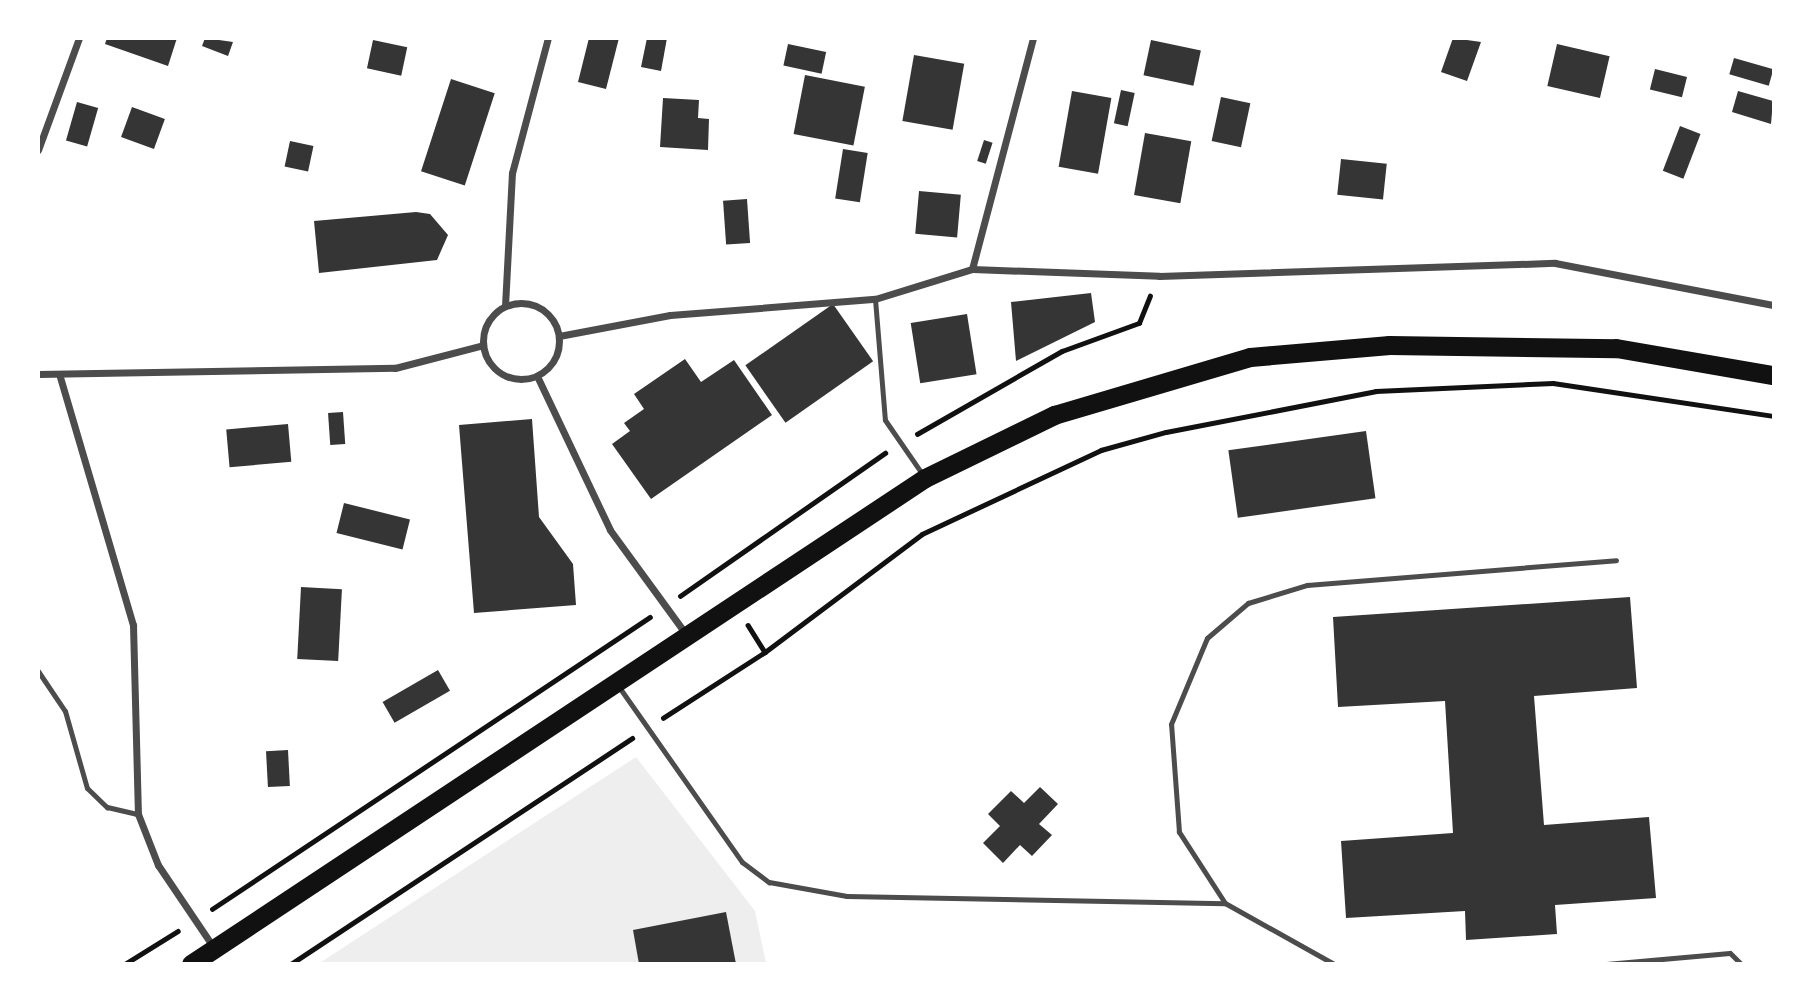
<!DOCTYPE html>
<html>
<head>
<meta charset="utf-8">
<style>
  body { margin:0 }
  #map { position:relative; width:1812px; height:1002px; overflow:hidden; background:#fff; font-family:"Sofia Sans Condensed",sans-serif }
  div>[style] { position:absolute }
  .green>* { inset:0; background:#eee }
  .building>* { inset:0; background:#353535; transform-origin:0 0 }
  .path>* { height:4.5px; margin:-2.25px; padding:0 2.25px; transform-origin:2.25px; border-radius:2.25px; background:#111 }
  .service>* { height:5px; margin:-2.5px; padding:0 2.5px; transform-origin:2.5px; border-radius:2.5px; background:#4c4c4c }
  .minor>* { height:7px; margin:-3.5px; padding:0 3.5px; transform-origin:3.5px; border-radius:3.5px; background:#4c4c4c }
  .minor>.ring { margin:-3.5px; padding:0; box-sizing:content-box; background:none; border:7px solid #4c4c4c; border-radius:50% }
  .trunk>* { height:19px; margin:-9.5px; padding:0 9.5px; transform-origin:9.5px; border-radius:9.5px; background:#111 }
  span { translate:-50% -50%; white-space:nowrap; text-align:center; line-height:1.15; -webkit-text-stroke:6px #fff; paint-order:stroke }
  .frame { position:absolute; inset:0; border:40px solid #fff; pointer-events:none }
</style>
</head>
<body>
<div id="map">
  <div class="green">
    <i style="clip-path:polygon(636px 757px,755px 911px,766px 963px,318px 964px)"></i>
  </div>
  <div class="building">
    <i style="clip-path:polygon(107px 38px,177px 38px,168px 66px,105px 44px)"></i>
    <i style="clip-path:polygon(205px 38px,233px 42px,228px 56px,202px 46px)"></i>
    <i style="clip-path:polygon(589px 38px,619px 38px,606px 89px,578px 82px)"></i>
    <i style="clip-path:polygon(647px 38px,667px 38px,661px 71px,641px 67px)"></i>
    <i style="clip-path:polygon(1453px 38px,1481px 42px,1467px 81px,1441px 72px)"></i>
    <i style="left:373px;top:40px;width:35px;height:29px;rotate:12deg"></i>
    <i style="left:1151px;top:40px;width:51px;height:36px;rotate:12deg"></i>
    <i style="left:788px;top:44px;width:39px;height:22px;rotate:12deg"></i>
    <i style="left:1557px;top:44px;width:54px;height:43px;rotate:13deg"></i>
    <i style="left:914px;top:55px;width:51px;height:67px;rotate:10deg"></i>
    <i style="left:1734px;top:58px;width:41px;height:17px;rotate:16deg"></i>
    <i style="left:1655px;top:69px;width:33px;height:21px;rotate:14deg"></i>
    <i style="left:805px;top:75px;width:61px;height:60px;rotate:11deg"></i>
    <i style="left:451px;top:79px;width:46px;height:97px;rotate:18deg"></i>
    <i style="left:1121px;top:90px;width:14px;height:34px;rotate:12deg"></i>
    <i style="left:1072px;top:91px;width:40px;height:77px;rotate:10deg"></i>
    <i style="clip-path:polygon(1738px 91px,1773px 101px,1771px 124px,1732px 112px)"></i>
    <i style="left:1221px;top:97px;width:30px;height:45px;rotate:12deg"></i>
    <i style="clip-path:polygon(663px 98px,699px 100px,698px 118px,709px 119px,708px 150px,660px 147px)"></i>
    <i style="left:77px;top:102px;width:22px;height:40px;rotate:16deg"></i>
    <i style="left:132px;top:107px;width:35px;height:32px;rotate:20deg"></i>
    <i style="left:1680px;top:126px;width:22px;height:48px;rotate:21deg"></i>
    <i style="left:1145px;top:133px;width:47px;height:63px;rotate:10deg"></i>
    <i style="left:984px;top:140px;width:9px;height:22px;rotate:18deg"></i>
    <i style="left:290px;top:141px;width:24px;height:26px;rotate:12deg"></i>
    <i style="left:843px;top:149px;width:25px;height:50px;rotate:9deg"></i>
    <i style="left:1341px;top:159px;width:46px;height:36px;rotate:6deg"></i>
    <i style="left:919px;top:191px;width:42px;height:43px;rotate:5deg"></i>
    <i style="left:747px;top:199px;width:44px;height:24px;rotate:86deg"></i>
    <i style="clip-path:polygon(416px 212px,430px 214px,448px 235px,437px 260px,319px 273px,314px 221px)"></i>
    <i style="clip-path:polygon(1091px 293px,1095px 322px,1016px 361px,1011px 302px)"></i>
    <i style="left:833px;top:304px;width:70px;height:107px;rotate:55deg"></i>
    <i style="left:967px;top:314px;width:61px;height:57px;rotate:81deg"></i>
    <i style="clip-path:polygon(685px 359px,701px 382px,734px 360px,772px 415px,651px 499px,612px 444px,630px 431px,624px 423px,644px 409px,634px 394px)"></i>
    <i style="left:343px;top:412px;width:32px;height:15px;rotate:86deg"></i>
    <i style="clip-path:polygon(532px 419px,539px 517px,573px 564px,576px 605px,474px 613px,459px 425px)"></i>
    <i style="left:288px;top:424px;width:38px;height:62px;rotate:85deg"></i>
    <i style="left:1366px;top:431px;width:68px;height:139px;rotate:82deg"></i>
    <i style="left:344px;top:503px;width:68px;height:31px;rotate:14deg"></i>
    <i style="left:301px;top:587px;width:41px;height:72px;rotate:3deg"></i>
    <i style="clip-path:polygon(1630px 597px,1637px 688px,1534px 696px,1544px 825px,1649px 817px,1656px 898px,1555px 905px,1557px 934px,1466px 940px,1465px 911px,1346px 918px,1341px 841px,1453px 833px,1445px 701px,1338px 707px,1333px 617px)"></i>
    <i style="left:438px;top:670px;width:24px;height:64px;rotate:60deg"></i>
    <i style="left:288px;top:750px;width:36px;height:22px;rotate:87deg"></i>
    <i style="clip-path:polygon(1040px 787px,1058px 804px,1039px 824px,1052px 835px,1032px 856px,1020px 845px,1003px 863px,983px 843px,1000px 826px,988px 814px,1011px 791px,1024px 803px)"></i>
    <i style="clip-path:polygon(726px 912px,736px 964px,639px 964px,633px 930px)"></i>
  </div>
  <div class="path">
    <i style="left:917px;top:434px;width:167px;rotate:-29.8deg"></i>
    <i style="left:1062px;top:351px;width:82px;rotate:-20deg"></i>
    <i style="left:1139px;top:323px;width:29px;rotate:-68deg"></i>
    <i style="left:680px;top:596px;width:250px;rotate:-34.9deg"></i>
    <i style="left:748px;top:625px;width:32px;rotate:58deg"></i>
    <i style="left:663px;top:718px;width:121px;rotate:-32.9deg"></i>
    <i style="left:765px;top:652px;width:196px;rotate:-36.9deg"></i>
    <i style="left:922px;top:534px;width:198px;rotate:-25.1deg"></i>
    <i style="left:1101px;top:450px;width:67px;rotate:-15.5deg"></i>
    <i style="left:1166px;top:432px;width:214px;rotate:-11deg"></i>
    <i style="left:1376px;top:391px;width:177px;rotate:-2.6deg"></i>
    <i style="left:1553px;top:383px;width:222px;rotate:8.5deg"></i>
    <i style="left:212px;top:909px;width:526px;rotate:-33.69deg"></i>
    <i style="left:125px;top:964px;width:62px;rotate:-31.9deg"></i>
    <i style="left:291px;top:964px;width:409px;rotate:-33.5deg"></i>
  </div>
  <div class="service">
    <i style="left:875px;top:299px;width:121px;rotate:85.3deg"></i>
    <i style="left:885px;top:420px;width:67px;rotate:55.4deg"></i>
    <i style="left:38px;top:671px;width:48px;rotate:56deg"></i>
    <i style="left:65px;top:711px;width:80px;rotate:74.1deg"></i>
    <i style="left:87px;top:788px;width:28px;rotate:44deg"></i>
    <i style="left:107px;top:807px;width:32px;rotate:13deg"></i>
    <i style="left:619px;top:687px;width:214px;rotate:54.9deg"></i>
    <i style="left:742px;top:862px;width:34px;rotate:37deg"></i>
    <i style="left:769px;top:882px;width:79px;rotate:10.2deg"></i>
    <i style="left:847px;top:896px;width:378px;rotate:1.1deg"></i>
    <i style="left:1334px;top:964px;width:125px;rotate:-150.8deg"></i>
    <i style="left:1225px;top:903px;width:85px;rotate:-122.9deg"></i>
    <i style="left:1179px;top:832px;width:108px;rotate:-94.2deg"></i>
    <i style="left:1171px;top:724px;width:93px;rotate:-67.3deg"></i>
    <i style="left:1207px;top:638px;width:54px;rotate:-40.5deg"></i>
    <i style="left:1248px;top:603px;width:62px;rotate:-17deg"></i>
    <i style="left:1307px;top:585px;width:310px;rotate:-4.6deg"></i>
    <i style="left:1606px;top:964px;width:124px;rotate:-5.1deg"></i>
    <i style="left:1730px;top:953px;width:16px;rotate:45deg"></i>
  </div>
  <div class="minor">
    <i style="left:38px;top:150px;width:119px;rotate:-69.9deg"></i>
    <i style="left:972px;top:269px;width:239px;rotate:-75.2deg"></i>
    <i class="ring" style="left:483px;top:303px;width:69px;height:69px"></i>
    <i style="left:505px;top:306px;width:133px;rotate:-87deg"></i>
    <i style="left:512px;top:173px;width:140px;rotate:-75.1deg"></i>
    <i style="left:559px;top:336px;width:113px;rotate:-10.7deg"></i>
    <i style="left:670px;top:315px;width:206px;rotate:-4.5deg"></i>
    <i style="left:875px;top:299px;width:102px;rotate:-17.2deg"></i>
    <i style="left:972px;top:269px;width:187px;rotate:2.1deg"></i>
    <i style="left:1159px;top:276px;width:396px;rotate:-1.9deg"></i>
    <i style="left:1555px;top:263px;width:222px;rotate:10.9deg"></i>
    <i style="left:38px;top:374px;width:357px;rotate:-1deg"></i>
    <i style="left:395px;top:368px;width:91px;rotate:-14.6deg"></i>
    <i style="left:537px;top:376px;width:170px;rotate:64.6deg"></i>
    <i style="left:610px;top:530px;width:127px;rotate:53.9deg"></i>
    <i style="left:60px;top:377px;width:259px;rotate:73.6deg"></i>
    <i style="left:133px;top:625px;width:189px;rotate:88.5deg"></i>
    <i style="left:138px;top:814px;width:55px;rotate:68.6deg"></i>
    <i style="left:158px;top:865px;width:100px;rotate:56deg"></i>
  </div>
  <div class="trunk">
    <i style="left:191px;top:964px;width:880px;rotate:-33.51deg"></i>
    <i style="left:925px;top:478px;width:144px;rotate:-26deg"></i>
    <i style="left:1054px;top:415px;width:204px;rotate:-16.5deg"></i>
    <i style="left:1250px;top:357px;width:140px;rotate:-4.9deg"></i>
    <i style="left:1389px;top:345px;width:227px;rotate:0.8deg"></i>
    <i style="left:1616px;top:348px;width:159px;rotate:9.8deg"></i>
  </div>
  <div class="frame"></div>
</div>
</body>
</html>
